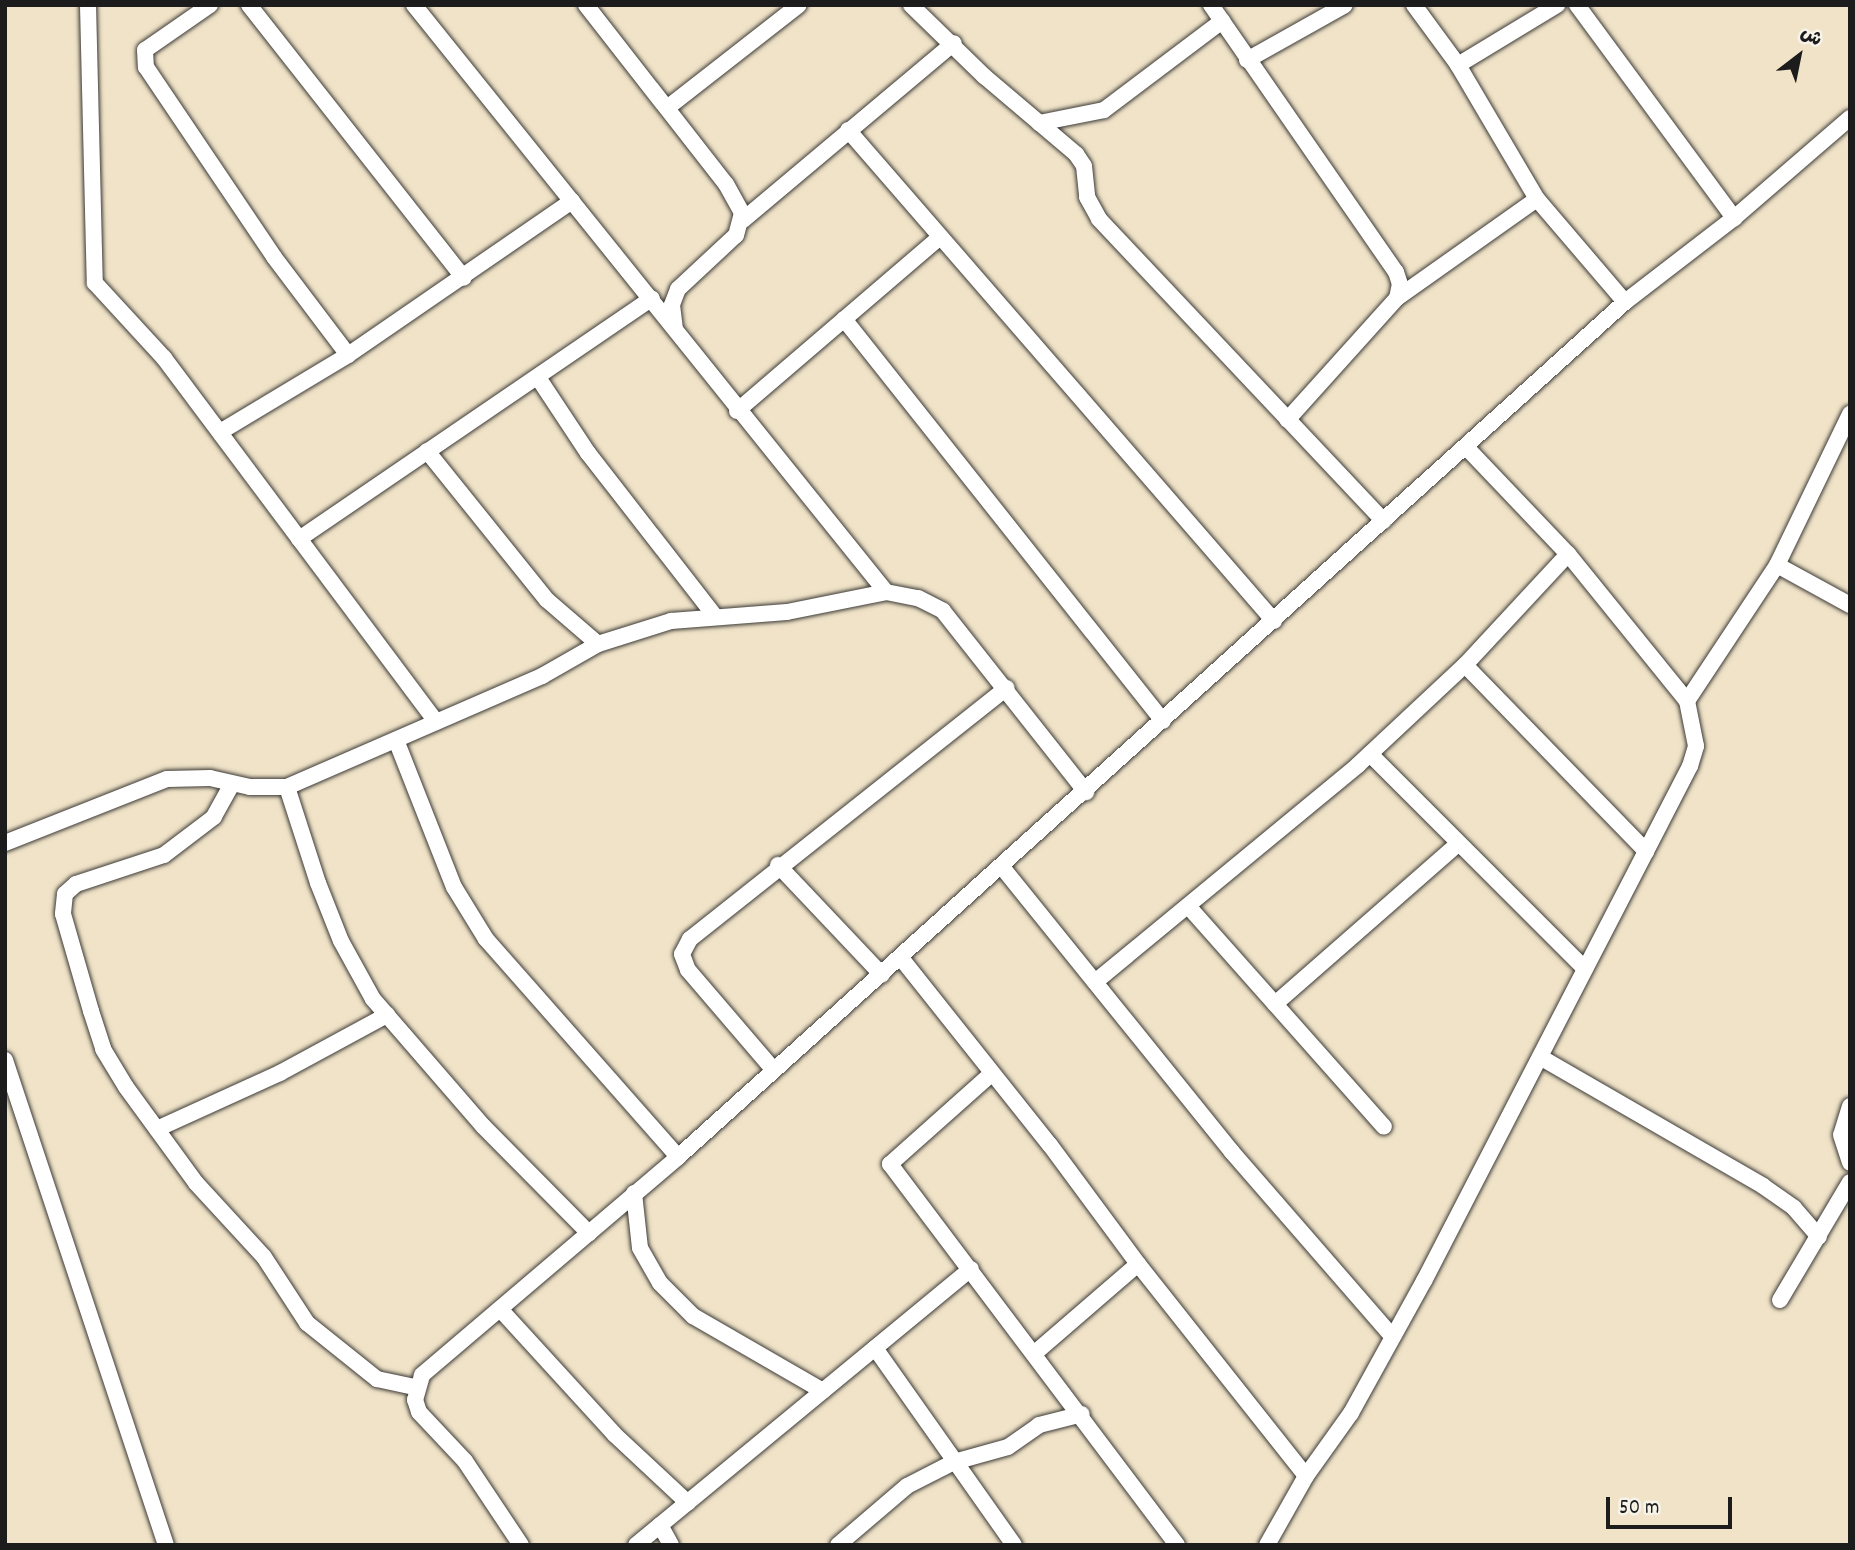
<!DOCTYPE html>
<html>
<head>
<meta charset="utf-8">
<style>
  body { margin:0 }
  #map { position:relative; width:1855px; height:1550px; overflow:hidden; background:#f0e3c8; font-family:Dekko,"Playpen Sans Arabic",sans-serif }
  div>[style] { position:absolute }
  .roads { filter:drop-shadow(0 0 2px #3c3a36) drop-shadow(0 0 2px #3c3a36) }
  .street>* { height:16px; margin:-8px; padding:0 8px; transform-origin:8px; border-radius:8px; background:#fff }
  span { translate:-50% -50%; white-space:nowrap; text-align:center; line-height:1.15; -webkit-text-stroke:5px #f7f3e8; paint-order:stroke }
  .frame { position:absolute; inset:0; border:7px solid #1c1c1c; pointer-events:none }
  .north { position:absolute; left:1764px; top:21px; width:70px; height:70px; -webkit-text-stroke:5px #f7f3e8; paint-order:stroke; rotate:32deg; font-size:19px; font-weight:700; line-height:28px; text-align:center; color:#1c1c1c }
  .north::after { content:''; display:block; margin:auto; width:24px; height:32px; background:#1c1c1c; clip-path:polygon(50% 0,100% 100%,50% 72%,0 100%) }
  .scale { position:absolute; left:1606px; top:1497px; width:126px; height:32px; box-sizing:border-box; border:4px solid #1c1c1c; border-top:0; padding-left:9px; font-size:21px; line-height:24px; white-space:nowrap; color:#1c1c1c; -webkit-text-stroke:5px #f7f3e8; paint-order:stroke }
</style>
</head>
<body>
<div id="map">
  <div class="roads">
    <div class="street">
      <i style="left:88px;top:5px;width:278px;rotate:88.6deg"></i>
      <i style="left:95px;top:283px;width:102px;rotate:47.4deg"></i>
      <i style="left:164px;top:358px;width:454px;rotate:53.2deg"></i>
      <i style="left:210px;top:5px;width:79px;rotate:145.3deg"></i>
      <i style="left:145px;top:50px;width:17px;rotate:87deg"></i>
      <i style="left:146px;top:67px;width:229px;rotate:56deg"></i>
      <i style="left:274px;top:257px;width:123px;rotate:52.9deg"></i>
      <i style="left:249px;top:5px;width:347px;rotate:51.8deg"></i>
      <i style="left:414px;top:5px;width:753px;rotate:51.2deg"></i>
      <i style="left:586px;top:5px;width:227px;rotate:52deg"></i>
      <i style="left:726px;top:184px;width:33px;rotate:61deg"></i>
      <i style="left:742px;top:213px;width:23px;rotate:105deg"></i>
      <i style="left:736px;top:235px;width:79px;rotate:137deg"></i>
      <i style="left:678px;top:289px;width:17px;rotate:111deg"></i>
      <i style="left:672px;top:305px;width:23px;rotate:83deg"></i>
      <i style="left:911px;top:5px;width:102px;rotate:44.2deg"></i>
      <i style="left:984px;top:76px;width:121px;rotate:40.3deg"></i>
      <i style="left:1076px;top:154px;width:14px;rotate:56deg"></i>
      <i style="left:1084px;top:166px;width:31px;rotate:84deg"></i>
      <i style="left:1087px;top:197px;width:25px;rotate:61deg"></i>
      <i style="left:1099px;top:219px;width:415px;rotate:46.7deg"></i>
      <i style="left:1211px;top:5px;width:325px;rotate:55.3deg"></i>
      <i style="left:1396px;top:272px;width:13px;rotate:72deg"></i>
      <i style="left:1400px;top:284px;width:14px;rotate:102deg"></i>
      <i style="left:1397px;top:298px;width:164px;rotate:132deg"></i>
      <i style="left:1414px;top:5px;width:74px;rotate:53.7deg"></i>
      <i style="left:1458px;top:65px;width:156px;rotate:59.5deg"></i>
      <i style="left:1537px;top:199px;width:135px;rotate:49.5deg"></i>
      <i style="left:1577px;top:5px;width:265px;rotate:53.6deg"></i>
      <i style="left:1247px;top:60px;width:112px;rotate:-29.3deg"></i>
      <i style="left:1458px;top:65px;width:116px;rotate:-31.2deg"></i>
      <i style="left:667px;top:108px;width:167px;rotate:-38deg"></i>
      <i style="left:1039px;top:123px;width:66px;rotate:-11.3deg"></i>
      <i style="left:1104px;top:110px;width:148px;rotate:-37deg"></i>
      <i style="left:848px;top:130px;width:650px;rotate:49.05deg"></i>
      <i style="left:743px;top:220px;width:275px;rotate:-40deg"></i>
      <i style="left:1397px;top:298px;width:171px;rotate:-35.3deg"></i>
      <i style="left:844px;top:319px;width:513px;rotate:51.57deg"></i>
      <i style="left:539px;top:379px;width:89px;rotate:56.5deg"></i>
      <i style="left:588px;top:453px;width:207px;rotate:52.1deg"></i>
      <i style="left:737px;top:411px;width:267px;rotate:-40.6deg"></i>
      <i style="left:220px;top:432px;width:149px;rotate:-31deg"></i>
      <i style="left:348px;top:355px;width:272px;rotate:-34.5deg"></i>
      <i style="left:1466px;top:447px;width:148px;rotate:46.4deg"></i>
      <i style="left:1568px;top:554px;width:189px;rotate:51deg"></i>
      <i style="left:427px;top:451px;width:191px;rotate:51.2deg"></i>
      <i style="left:547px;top:600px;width:67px;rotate:40.8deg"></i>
      <i style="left:299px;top:539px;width:427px;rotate:-34.3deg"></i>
      <i style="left:1777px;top:565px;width:168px;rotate:-64.2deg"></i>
      <i style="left:1465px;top:665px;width:260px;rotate:45.8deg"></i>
      <i style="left:396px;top:740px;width:158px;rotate:68.5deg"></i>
      <i style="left:454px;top:887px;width:61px;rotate:58.4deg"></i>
      <i style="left:486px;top:939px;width:290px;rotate:48.6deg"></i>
      <i style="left:1370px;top:754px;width:304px;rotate:45deg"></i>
      <i style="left:232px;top:784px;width:38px;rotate:119deg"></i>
      <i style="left:214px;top:817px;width:63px;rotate:142.8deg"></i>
      <i style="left:164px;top:855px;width:93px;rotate:161.8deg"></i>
      <i style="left:76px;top:884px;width:15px;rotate:138deg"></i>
      <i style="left:65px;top:894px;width:20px;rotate:96deg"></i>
      <i style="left:63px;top:914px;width:101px;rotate:73.9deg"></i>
      <i style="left:91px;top:1011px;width:40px;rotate:72deg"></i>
      <i style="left:103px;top:1049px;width:44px;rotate:58.8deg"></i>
      <i style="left:126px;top:1087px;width:119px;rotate:53.9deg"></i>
      <i style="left:196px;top:1183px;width:100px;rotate:47.4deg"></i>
      <i style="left:264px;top:1257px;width:79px;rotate:56.9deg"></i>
      <i style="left:307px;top:1323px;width:90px;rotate:38.7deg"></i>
      <i style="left:377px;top:1379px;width:40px;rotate:12deg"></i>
      <i style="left:287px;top:787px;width:101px;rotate:72.1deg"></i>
      <i style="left:318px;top:883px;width:62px;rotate:68.4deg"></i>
      <i style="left:341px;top:941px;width:66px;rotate:61.1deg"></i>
      <i style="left:373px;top:999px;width:168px;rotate:49.1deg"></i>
      <i style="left:483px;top:1126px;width:151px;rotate:45.3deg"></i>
      <i style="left:5px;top:843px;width:174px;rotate:-21.6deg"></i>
      <i style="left:167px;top:779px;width:43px;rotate:-1.3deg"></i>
      <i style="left:210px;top:778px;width:41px;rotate:12.7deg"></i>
      <i style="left:250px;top:787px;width:37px"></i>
      <i style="left:287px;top:787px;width:278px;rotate:-23.5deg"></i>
      <i style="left:542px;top:676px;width:64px;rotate:-29.7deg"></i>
      <i style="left:598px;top:644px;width:77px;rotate:-17.5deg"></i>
      <i style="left:671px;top:621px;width:116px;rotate:-4.4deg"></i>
      <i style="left:787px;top:612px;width:101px;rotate:-11.4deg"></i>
      <i style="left:886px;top:592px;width:33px;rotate:11deg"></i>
      <i style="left:918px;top:598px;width:28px;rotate:27deg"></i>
      <i style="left:943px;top:611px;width:231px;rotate:51.7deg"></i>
      <i style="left:778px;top:865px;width:151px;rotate:46.6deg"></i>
      <i style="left:1002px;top:867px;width:366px;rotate:51.1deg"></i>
      <i style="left:1232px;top:1152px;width:244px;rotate:49deg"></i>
      <i style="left:1188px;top:906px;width:295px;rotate:48.4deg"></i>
      <i style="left:901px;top:958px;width:239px;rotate:51.5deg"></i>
      <i style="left:1050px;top:1145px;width:148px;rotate:53.5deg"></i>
      <i style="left:1138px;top:1264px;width:136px;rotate:139.2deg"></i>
      <i style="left:1095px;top:982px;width:341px;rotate:-39.5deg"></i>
      <i style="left:1358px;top:765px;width:146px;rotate:-43.1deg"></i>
      <i style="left:1465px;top:665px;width:151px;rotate:-47.1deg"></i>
      <i style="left:1275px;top:1004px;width:244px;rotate:-41.2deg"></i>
      <i style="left:1540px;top:1057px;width:258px;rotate:30deg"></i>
      <i style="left:1763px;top:1186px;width:38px;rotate:35deg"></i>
      <i style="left:1794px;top:1208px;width:38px;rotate:49deg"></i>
      <i style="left:5px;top:1060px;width:511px;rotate:71.64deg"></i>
      <i style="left:772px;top:1068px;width:129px;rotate:-130.6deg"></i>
      <i style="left:688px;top:970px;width:17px;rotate:-111deg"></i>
      <i style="left:682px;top:954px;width:17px;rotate:-62deg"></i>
      <i style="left:690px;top:939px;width:404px;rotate:-38.4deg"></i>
      <i style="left:990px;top:1075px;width:134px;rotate:138.3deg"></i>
      <i style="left:890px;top:1164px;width:477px;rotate:53deg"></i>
      <i style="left:1850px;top:1106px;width:30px;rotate:107deg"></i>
      <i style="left:1841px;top:1135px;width:29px;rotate:72deg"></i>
      <i style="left:157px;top:1129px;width:135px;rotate:-24.5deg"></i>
      <i style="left:280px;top:1073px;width:122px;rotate:-28.5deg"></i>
      <i style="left:634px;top:1193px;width:55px;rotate:83.8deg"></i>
      <i style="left:640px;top:1248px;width:40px;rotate:60.3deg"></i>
      <i style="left:660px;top:1283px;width:47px;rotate:45deg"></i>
      <i style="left:693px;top:1316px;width:150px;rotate:30deg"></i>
      <i style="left:1138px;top:1264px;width:270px;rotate:51.6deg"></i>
      <i style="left:1780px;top:1300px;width:137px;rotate:-59.3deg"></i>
      <i style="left:500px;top:1309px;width:169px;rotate:47.6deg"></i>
      <i style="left:614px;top:1434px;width:101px;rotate:43deg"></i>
      <i style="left:875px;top:1348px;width:241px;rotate:54.8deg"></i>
      <i style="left:660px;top:1525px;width:23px;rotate:61deg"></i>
      <i style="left:521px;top:1545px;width:101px;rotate:-123.7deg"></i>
      <i style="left:465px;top:1461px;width:67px;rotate:-133.2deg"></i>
      <i style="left:419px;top:1412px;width:13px;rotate:-108deg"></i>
      <i style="left:415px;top:1400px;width:26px;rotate:-74deg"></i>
      <i style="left:422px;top:1375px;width:336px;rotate:-40.4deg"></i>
      <i style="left:678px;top:1157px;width:1276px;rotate:-42.08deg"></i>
      <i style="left:1625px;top:302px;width:138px;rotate:-37.6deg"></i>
      <i style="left:1734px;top:218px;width:153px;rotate:-40.8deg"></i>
      <i style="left:636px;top:1545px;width:434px;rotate:-39.5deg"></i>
      <i style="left:838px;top:1545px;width:91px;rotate:-40.5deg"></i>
      <i style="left:907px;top:1486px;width:53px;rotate:-27.1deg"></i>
      <i style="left:954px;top:1462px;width:56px;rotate:-15.5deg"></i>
      <i style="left:1008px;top:1447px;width:38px;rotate:-35deg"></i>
      <i style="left:1039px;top:1425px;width:44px;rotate:-14.3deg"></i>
      <i style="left:1267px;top:1545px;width:79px;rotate:-60.5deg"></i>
      <i style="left:1306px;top:1476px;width:77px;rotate:-54.5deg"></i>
      <i style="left:1351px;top:1413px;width:151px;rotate:-61.1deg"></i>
      <i style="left:1424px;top:1281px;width:580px;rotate:-62.68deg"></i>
      <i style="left:1690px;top:766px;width:21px;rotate:-73deg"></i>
      <i style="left:1696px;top:746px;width:46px;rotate:-101.3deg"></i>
      <i style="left:1687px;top:701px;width:163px;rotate:-56.5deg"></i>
      <i style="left:1777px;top:565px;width:83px;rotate:28.7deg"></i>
    </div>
  </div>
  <div class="frame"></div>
  <div class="north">ش</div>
  <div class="scale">50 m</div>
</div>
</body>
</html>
